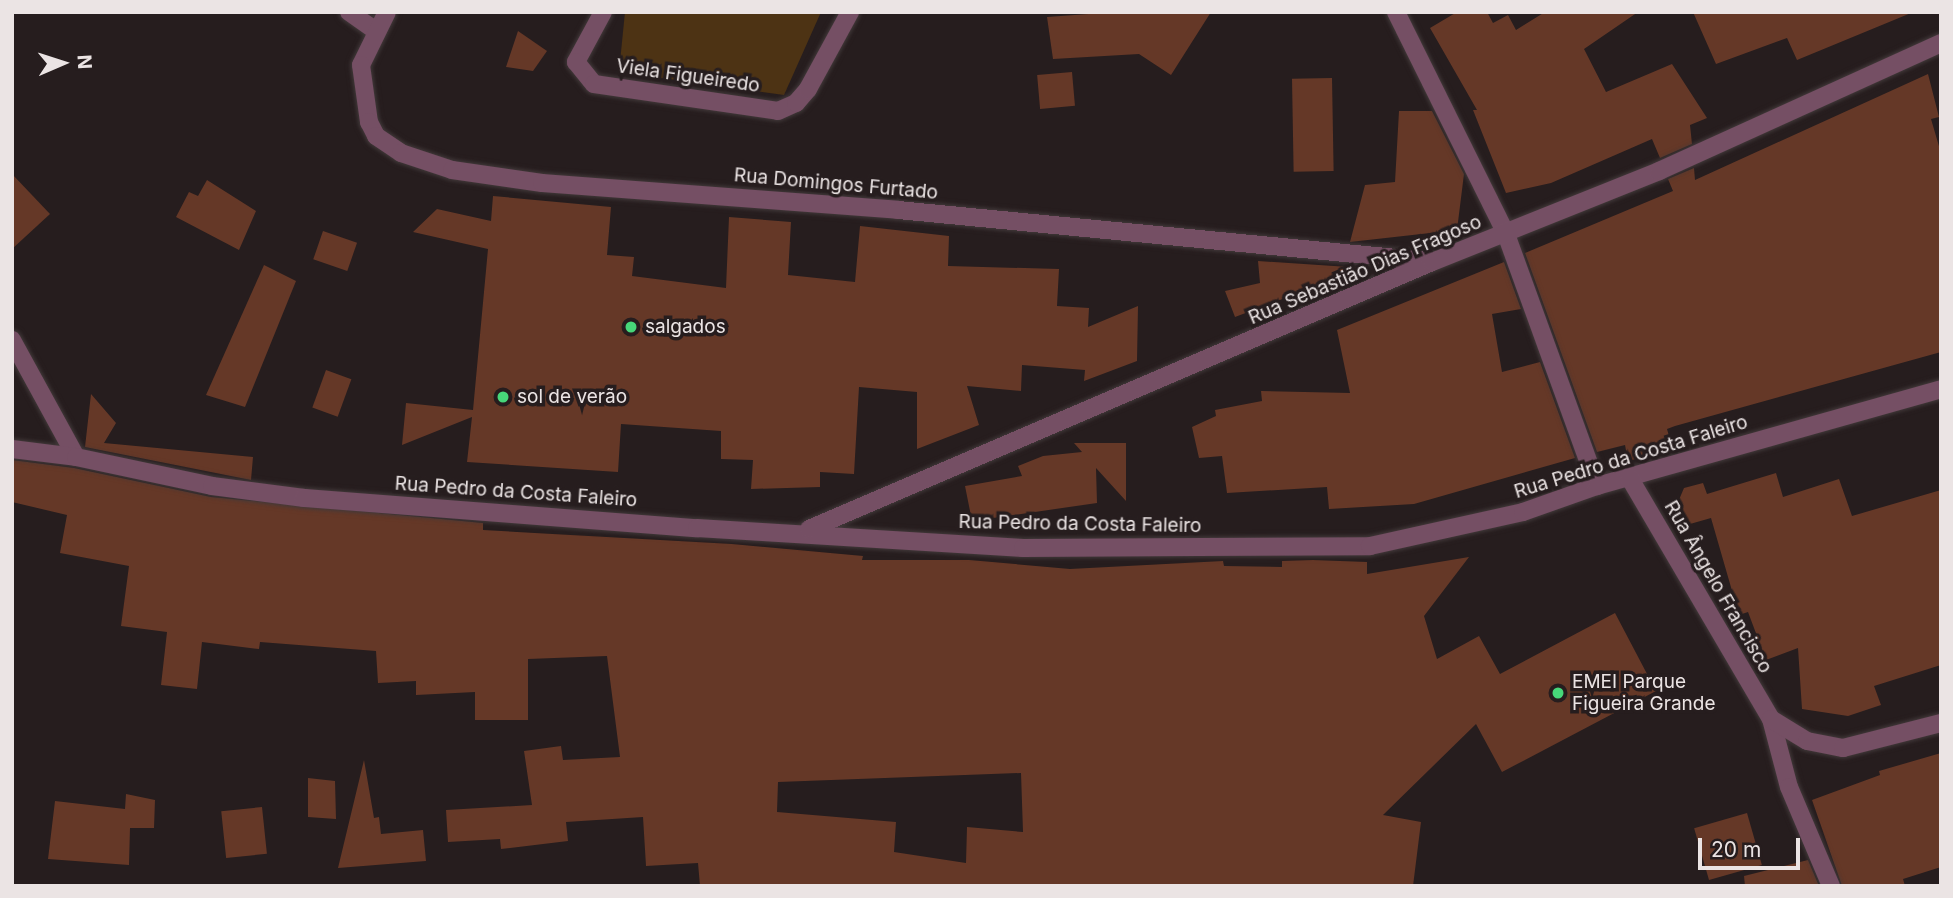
<!DOCTYPE html>
<html>
<head>
<meta charset="utf-8">
<style>
  body { margin:0 }
  #map { position:relative; width:1953px; height:898px; overflow:hidden; background:#261d1e; font-family:Inter,sans-serif }
  div>[style] { position:absolute }
  .green>* { inset:0; background:#4d3314 }
  .building>* { inset:0; background:#653827; transform-origin:0 0 }
  .roads { filter:drop-shadow(0 0 2px #42393a) drop-shadow(0 0 2px #42393a) }
  .service>* { height:18px; margin:-9px; padding:0 9px; transform-origin:9px; border-radius:9px; background:#754f64 }
  .minor>* { height:18px; margin:-9px; padding:0 9px; transform-origin:9px; border-radius:9px; background:#754f64 }
  .dots>* { width:19px; height:19px; translate:-50% -50%; box-sizing:border-box; border:4px solid #261d1e; border-radius:50% }
  span { translate:-50% -50%; white-space:nowrap; text-align:center; line-height:1.15; -webkit-text-stroke:7px #261d1e; paint-order:stroke }
  .street-label { font-size:19px; color:#ebe4e4 }
  .poi-label { font-size:19px; color:#ebe4e4 }
  .left { translate:0 -50%; text-align:left }
  .frame { position:absolute; inset:0; border:14px solid #ebe4e4; pointer-events:none }
  .north { position:absolute; left:28px; top:28px; width:70px; height:70px; -webkit-text-stroke:5px #261d1e; paint-order:stroke; rotate:87deg; font-size:19px; font-weight:700; line-height:28px; text-align:center; color:#ebe4e4 }
  .north::after { content:''; display:block; margin:auto; width:24px; height:32px; background:#ebe4e4; clip-path:polygon(50% 0,100% 100%,50% 72%,0 100%) }
  .scale { position:absolute; left:1698px; top:838px; width:102px; height:32px; box-sizing:border-box; border:4px solid #ebe4e4; border-top:0; padding-left:9px; font-size:21px; line-height:24px; white-space:nowrap; color:#ebe4e4; -webkit-text-stroke:5px #261d1e; paint-order:stroke }
</style>
</head>
<body>
<div id="map">
  <div class="green">
    <i style="clip-path:polygon(625px 12px,821px 12px,784px 95px,619px 72px)"></i>
  </div>
  <div class="building">
    <i style="clip-path:polygon(1116px 12px,1211px 12px,1171px 75px,1139px 54px,1053px 59px,1047px 17px)"></i>
    <i style="clip-path:polygon(1457px 12px,1487px 12px,1493px 23px,1508px 15px,1516px 30px,1545px 12px,1638px 12px,1584px 49px,1606px 92px,1672px 64px,1707px 118px,1690px 125px,1692px 144px,1660px 158px,1652px 139px,1551px 183px,1506px 193px,1473px 110px,1477px 110px,1430px 28px)"></i>
    <i style="clip-path:polygon(1693px 12px,1911px 12px,1911px 13px,1797px 60px,1787px 38px,1716px 64px)"></i>
    <i style="clip-path:polygon(518px 31px,547px 51px,533px 71px,506px 67px)"></i>
    <i style="left:1072px;top:72px;width:34px;height:35px;rotate:85deg"></i>
    <i style="clip-path:polygon(1928px 74px,1939px 117px,1931px 119px,1941px 153px,1941px 352px,1675px 426px,1667px 429px,1673px 450px,1628px 461px,1625px 445px,1597px 452px,1525px 253px,1673px 191px,1668px 179px,1694px 168px,1695px 180px)"></i>
    <i style="left:1332px;top:78px;width:93px;height:40px;rotate:89deg"></i>
    <i style="clip-path:polygon(1399px 111px,1432px 111px,1464px 174px,1457px 230px,1350px 242px,1365px 185px,1395px 182px)"></i>
    <i style="clip-path:polygon(12px 174px,50px 214px,12px 249px)"></i>
    <i style="clip-path:polygon(207px 180px,256px 211px,239px 250px,176px 217px,189px 192px,198px 196px)"></i>
    <i style="clip-path:polygon(493px 196px,611px 207px,607px 255px,634px 257px,632px 276px,726px 288px,729px 217px,791px 222px,788px 275px,855px 282px,860px 226px,949px 236px,948px 266px,1059px 269px,1057px 306px,1089px 308px,1088px 327px,1138px 306px,1137px 361px,1084px 381px,1085px 370px,1022px 365px,1021px 391px,967px 386px,979px 425px,917px 449px,917px 392px,859px 387px,854px 474px,820px 472px,820px 487px,751px 489px,753px 460px,721px 459px,721px 431px,621px 424px,618px 472px,467px 462px,472px 417px,402px 445px,406px 403px,473px 410px,488px 249px,413px 232px,437px 209px,491px 221px)"></i>
    <i style="left:323px;top:231px;width:36px;height:30px;rotate:19deg"></i>
    <i style="clip-path:polygon(1258px 261px,1364px 268px,1235px 317px,1225px 291px,1260px 283px)"></i>
    <i style="clip-path:polygon(1504px 262px,1521px 309px,1492px 314px,1502px 372px,1540px 362px,1575px 458px,1414px 504px,1329px 509px,1327px 487px,1227px 493px,1222px 456px,1199px 458px,1192px 427px,1216px 416px,1215px 410px,1262px 401px,1261px 391px,1350px 393px,1337px 330px)"></i>
    <i style="clip-path:polygon(264px 265px,296px 281px,245px 407px,206px 395px)"></i>
    <i style="left:326px;top:370px;width:27px;height:40px;rotate:20deg"></i>
    <i style="clip-path:polygon(91px 394px,116px 423px,104px 443px,253px 457px,251px 480px,85px 447px)"></i>
    <i style="clip-path:polygon(1074px 443px,1126px 443px,1126px 501px,1096px 468px,1097px 503px,972px 521px,965px 486px,1022px 476px,1018px 466px,1043px 456px,1082px 452px)"></i>
    <i style="clip-path:polygon(evenodd,12px 460px,74px 468px,211px 497px,483px 523px,483px 530px,732px 544px,863px 556px,862px 560px,969px 560px,1070px 569px,1223px 561px,1224px 566px,1282px 567px,1282px 561px,1313px 560px,1367px 562px,1367px 574px,1469px 557px,1424px 616px,1437px 659px,1479px 636px,1500px 674px,1615px 613px,1656px 691px,1502px 772px,1476px 724px,1383px 815px,1421px 822px,1413px 886px,700px 886px,698px 863px,646px 866px,643px 817px,566px 822px,568px 841px,501px 849px,500px 839px,448px 842px,446px 810px,532px 805px,524px 751px,561px 746px,563px 760px,620px 757px,607px 656px,528px 659px,528px 720px,475px 720px,475px 692px,416px 695px,416px 681px,378px 683px,376px 651px,260px 642px,259px 649px,202px 642px,197px 689px,161px 685px,167px 632px,121px 626px,129px 566px,60px 553px,67px 515px,12px 502px,12px 460px,1021px 773px,1023px 832px,967px 827px,966px 863px,894px 852px,896px 822px,777px 812px,778px 782px,1021px 773px)"></i>
    <i style="clip-path:polygon(1776px 473px,1783px 497px,1839px 479px,1852px 516px,1941px 490px,1941px 665px,1874px 686px,1881px 705px,1848px 716px,1802px 709px,1798px 648px,1766px 660px,1748px 612px,1739px 615px,1711px 518px,1690px 524px,1678px 502px,1684px 488px,1703px 483px,1707px 494px)"></i>
    <i style="clip-path:polygon(1941px 753px,1941px 867px,1903px 879px,1905px 886px,1842px 886px,1812px 800px,1880px 775px,1879px 771px)"></i>
    <i style="clip-path:polygon(364px 760px,374px 818px,379px 817px,381px 834px,423px 830px,426px 861px,338px 868px)"></i>
    <i style="clip-path:polygon(308px 778px,335px 781px,336px 819px,308px 817px)"></i>
    <i style="clip-path:polygon(126px 794px,155px 800px,154px 828px,130px 828px,129px 865px,48px 859px,55px 801px,125px 809px)"></i>
    <i style="left:262px;top:807px;width:47px;height:41px;rotate:84deg"></i>
    <i style="left:1747px;top:813px;width:54px;height:55px;rotate:74deg"></i>
    <i style="clip-path:polygon(1808px 860px,1819px 886px,1745px 886px,1744px 876px)"></i>
  </div>
  <div class="roads">
    <div class="service">
      <i style="left:603px;top:12px;width:57px;rotate:118.4deg"></i>
      <i style="left:576px;top:62px;width:28px;rotate:51deg"></i>
      <i style="left:594px;top:84px;width:186px;rotate:8.3deg"></i>
      <i style="left:778px;top:111px;width:20px;rotate:-24deg"></i>
      <i style="left:796px;top:103px;width:18px;rotate:-49deg"></i>
      <i style="left:808px;top:89px;width:88px;rotate:-61.4deg"></i>
      <i style="left:1396px;top:12px;width:248px;rotate:63.6deg"></i>
      <i style="left:1506px;top:234px;width:268px;rotate:70.1deg"></i>
      <i style="left:1771px;top:719px;width:70px;rotate:75.2deg"></i>
      <i style="left:1789px;top:787px;width:108px;rotate:67deg"></i>
    </div>
    <div class="minor">
      <i style="left:349px;top:12px;width:32px;rotate:35deg"></i>
      <i style="left:387px;top:12px;width:59px;rotate:116.1deg"></i>
      <i style="left:361px;top:65px;width:58px;rotate:82deg"></i>
      <i style="left:369px;top:122px;width:16px;rotate:63deg"></i>
      <i style="left:376px;top:136px;width:30px;rotate:34deg"></i>
      <i style="left:401px;top:153px;width:54px;rotate:18.4deg"></i>
      <i style="left:452px;top:170px;width:91px;rotate:8.2deg"></i>
      <i style="left:542px;top:183px;width:357px;rotate:4.3deg"></i>
      <i style="left:898px;top:210px;width:532px;rotate:5.5deg"></i>
      <i style="left:12px;top:340px;width:133px;rotate:61.3deg"></i>
      <i style="left:12px;top:449px;width:64px;rotate:7.1deg"></i>
      <i style="left:76px;top:457px;width:139px;rotate:12deg"></i>
      <i style="left:212px;top:486px;width:93px;rotate:7.4deg"></i>
      <i style="left:304px;top:498px;width:394px;rotate:4.4deg"></i>
      <i style="left:697px;top:528px;width:327px;rotate:3.5deg"></i>
      <i style="left:1023px;top:548px;width:347px;rotate:-0.3deg"></i>
      <i style="left:1370px;top:546px;width:157px;rotate:-12.5deg"></i>
      <i style="left:1523px;top:512px;width:78px;rotate:-19.4deg"></i>
      <i style="left:1597px;top:486px;width:357px;rotate:-15.7deg"></i>
      <i style="left:1629px;top:477px;width:281px;rotate:59.6deg"></i>
      <i style="left:1771px;top:719px;width:42px;rotate:31.4deg"></i>
      <i style="left:1807px;top:741px;width:37px;rotate:11deg"></i>
      <i style="left:1843px;top:748px;width:101px;rotate:-14.3deg"></i>
      <i style="left:809px;top:529px;width:678px;rotate:-23.2deg"></i>
      <i style="left:1432px;top:262px;width:245px;rotate:-21.8deg"></i>
      <i style="left:1659px;top:171px;width:310px;rotate:-24.4deg"></i>
    </div>
  </div>
  <div class="dots">
    <i style="left:631px;top:327px;background:#47d779"></i>
    <i style="left:503px;top:397px;background:#47d779"></i>
    <i style="left:1558px;top:693px;background:#47d779"></i>
  </div>
  <div class="street-label">
    <span style="left:688px;top:76px;rotate:8deg">Viela Figueiredo</span>
    <span style="left:836px;top:184px;rotate:5deg">Rua Domingos Furtado</span>
    <span style="left:1365px;top:270px;rotate:-23deg">Rua Sebastião Dias Fragoso</span>
    <span style="left:1631px;top:457px;rotate:-17deg">Rua Pedro da Costa Faleiro</span>
    <span style="left:516px;top:492px;rotate:4deg">Rua Pedro da Costa Faleiro</span>
    <span style="left:1080px;top:524px;rotate:1deg">Rua Pedro da Costa Faleiro</span>
    <span style="left:1718px;top:587px;rotate:60deg">Rua Ângelo Francisco</span>
  </div>
  <div class="poi-label">
    <span class="left" style="left:645px;top:327px">salgados</span>
    <span class="left" style="left:517px;top:397px">sol de verão</span>
    <span class="left" style="left:1572px;top:693px">EMEI Parque<br>Figueira Grande</span>
  </div>
  <div class="frame"></div>
  <div class="north">N</div>
  <div class="scale">20 m</div>
</div>
</body>
</html>
